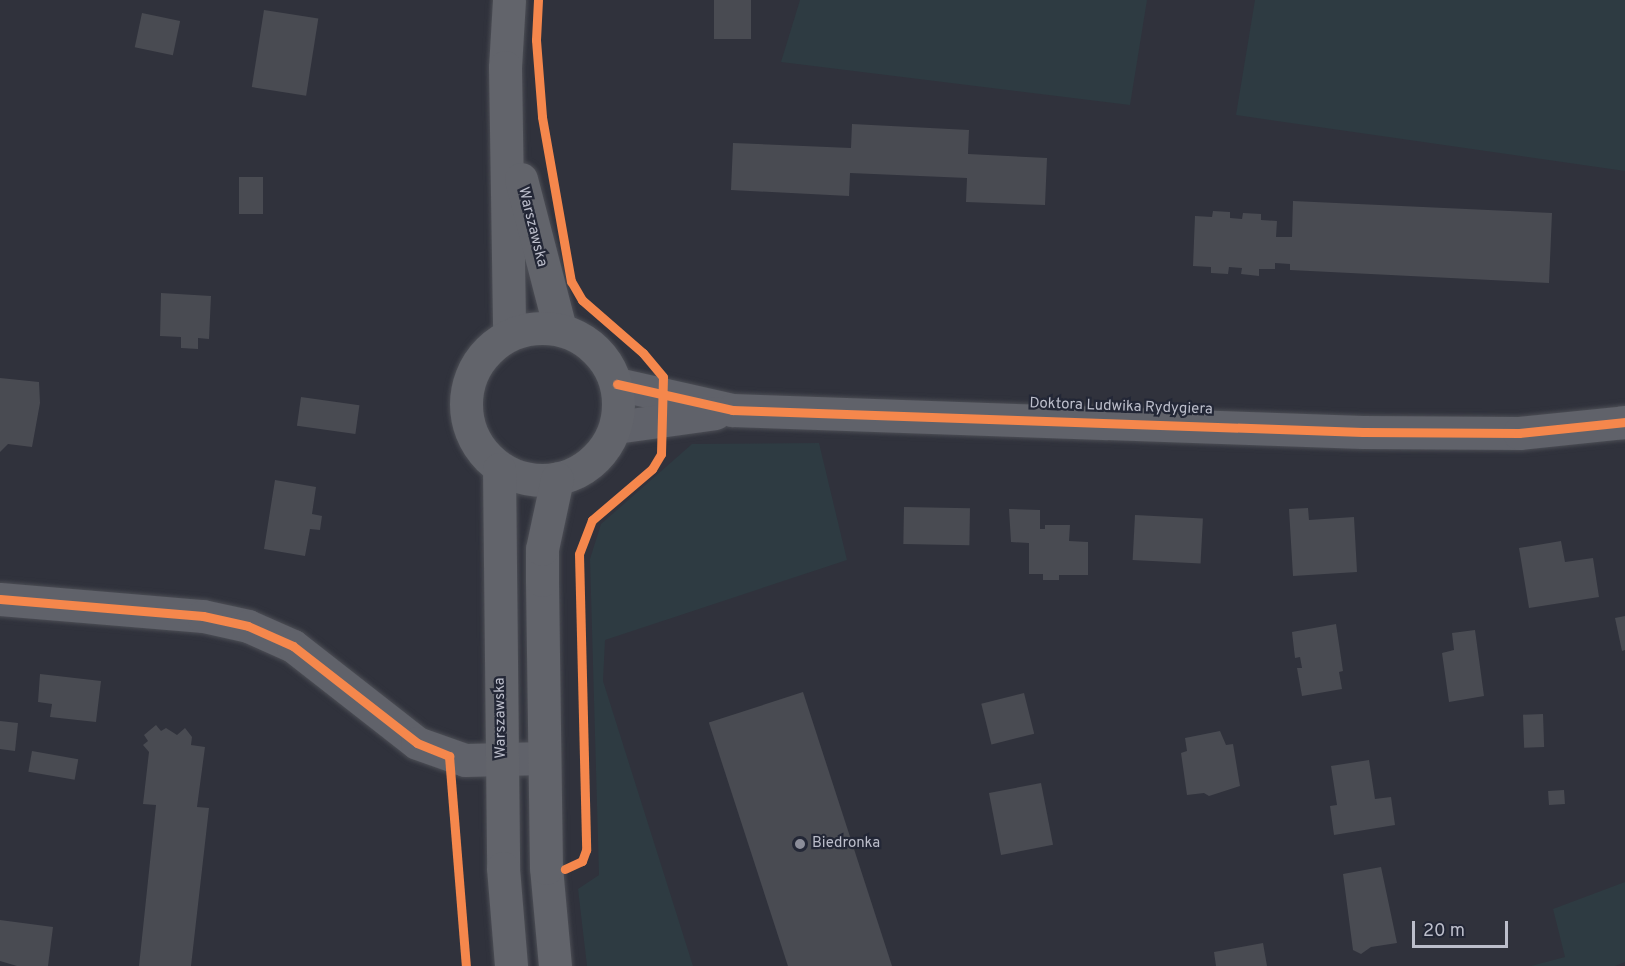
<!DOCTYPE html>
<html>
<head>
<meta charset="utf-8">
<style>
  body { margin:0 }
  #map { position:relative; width:1625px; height:966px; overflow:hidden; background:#30323c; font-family:Overpass,sans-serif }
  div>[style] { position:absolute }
  .green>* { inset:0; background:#2e3b42 }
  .building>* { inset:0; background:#494b52; transform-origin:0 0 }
  .path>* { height:4px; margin-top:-2px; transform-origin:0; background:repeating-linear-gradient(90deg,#5e6067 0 4.5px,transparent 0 9px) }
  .roads { filter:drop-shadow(0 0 2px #4c4e55) drop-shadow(0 0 2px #4c4e55) }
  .minor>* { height:33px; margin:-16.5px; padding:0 16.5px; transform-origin:16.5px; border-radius:16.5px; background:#60626a }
  .major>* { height:33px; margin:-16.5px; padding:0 16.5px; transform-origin:16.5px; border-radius:16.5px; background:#62646b }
  .major>.ring { margin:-16.5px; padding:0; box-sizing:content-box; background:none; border:33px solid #62646b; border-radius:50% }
  .cycleway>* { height:9px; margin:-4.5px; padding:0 4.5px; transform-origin:4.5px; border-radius:4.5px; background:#f5874c }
  .dots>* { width:16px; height:16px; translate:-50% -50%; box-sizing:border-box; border:3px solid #232736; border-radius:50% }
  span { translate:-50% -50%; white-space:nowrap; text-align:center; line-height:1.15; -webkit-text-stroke:4.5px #232736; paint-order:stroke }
  .street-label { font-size:15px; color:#bcbecb }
  .poi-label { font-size:15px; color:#bcbecb }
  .left { translate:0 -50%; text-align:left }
  .scale { position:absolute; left:1412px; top:921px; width:96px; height:27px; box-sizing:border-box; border:3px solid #bcbecb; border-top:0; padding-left:8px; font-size:18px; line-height:21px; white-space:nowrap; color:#bcbecb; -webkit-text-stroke:4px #232736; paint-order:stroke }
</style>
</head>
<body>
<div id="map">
  <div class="green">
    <i style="clip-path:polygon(800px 0,1147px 0,1130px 105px,781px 62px)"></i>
    <i style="clip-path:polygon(1255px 0,1625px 0,1625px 171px,1236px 115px)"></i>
    <i style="clip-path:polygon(819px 443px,847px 560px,605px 640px,603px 681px,693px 966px,587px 966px,578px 889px,599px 875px,590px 559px,601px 524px,692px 444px)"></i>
    <i style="clip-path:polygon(1625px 882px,1625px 962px,1615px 966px,1531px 966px,1565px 957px,1553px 909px)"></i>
  </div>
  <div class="building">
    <i style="left:714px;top:0;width:37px;height:39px"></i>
    <i style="left:264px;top:10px;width:55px;height:78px;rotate:9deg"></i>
    <i style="left:142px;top:13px;width:39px;height:35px;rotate:12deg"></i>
    <i style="clip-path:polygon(852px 124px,969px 130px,968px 154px,1047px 158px,1045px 205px,966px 202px,967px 178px,850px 173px,849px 196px,731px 190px,733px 143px,851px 148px)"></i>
    <i style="left:263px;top:177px;width:37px;height:24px;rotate:90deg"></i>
    <i style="clip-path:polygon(1293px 201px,1552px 213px,1549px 283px,1290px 270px,1290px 264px,1275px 263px,1275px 269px,1259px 269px,1259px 276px,1241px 274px,1242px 268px,1229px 267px,1228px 274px,1211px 273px,1211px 267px,1193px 266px,1195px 216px,1212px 217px,1213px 211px,1230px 212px,1230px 218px,1242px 219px,1243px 213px,1261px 214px,1261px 220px,1277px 221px,1276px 237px,1292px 237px)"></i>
    <i style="clip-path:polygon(161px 293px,211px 296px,209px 339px,198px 338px,198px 349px,181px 348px,181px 337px,160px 336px)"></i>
    <i style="clip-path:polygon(0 378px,39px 382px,40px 403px,32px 447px,8px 444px,0 452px)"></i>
    <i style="left:301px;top:397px;width:59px;height:29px;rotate:8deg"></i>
    <i style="clip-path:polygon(275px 480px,316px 487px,312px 514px,322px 516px,320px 530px,310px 529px,305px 556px,264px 549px)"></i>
    <i style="left:904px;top:507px;width:66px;height:37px;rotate:1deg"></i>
    <i style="clip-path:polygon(1308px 508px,1309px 520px,1354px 517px,1357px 572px,1293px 576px,1289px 509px)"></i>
    <i style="clip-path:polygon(1009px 509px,1040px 510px,1040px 529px,1045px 529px,1045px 525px,1070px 525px,1069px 541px,1088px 542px,1088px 575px,1059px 575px,1059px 580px,1043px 580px,1043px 574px,1029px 574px,1029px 543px,1011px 542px)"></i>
    <i style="left:1135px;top:515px;width:68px;height:45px;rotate:3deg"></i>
    <i style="clip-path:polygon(1561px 541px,1565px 562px,1593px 558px,1599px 597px,1529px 608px,1519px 548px)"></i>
    <i style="clip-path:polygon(1625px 616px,1625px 650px,1622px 651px,1615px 618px)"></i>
    <i style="clip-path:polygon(1336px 624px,1343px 671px,1339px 672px,1342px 689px,1302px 696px,1297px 668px,1302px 668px,1300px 657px,1295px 658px,1292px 632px)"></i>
    <i style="clip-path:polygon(1475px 630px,1484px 696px,1449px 702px,1442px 653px,1454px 650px,1452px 633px)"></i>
    <i style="clip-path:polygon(40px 674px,101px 681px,96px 722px,50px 717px,52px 704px,38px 702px)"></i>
    <i style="left:803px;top:692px;width:288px;height:99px;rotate:72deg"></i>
    <i style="left:1024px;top:693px;width:42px;height:44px;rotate:76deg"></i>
    <i style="left:1543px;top:714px;width:33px;height:20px;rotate:88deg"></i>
    <i style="clip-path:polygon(0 721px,18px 723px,15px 751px,0 749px)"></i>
    <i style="clip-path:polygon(156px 725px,161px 731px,166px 728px,177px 735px,185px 728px,192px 737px,191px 745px,205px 747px,197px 807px,209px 808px,191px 966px,139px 966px,156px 805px,143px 804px,149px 752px,143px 745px,148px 741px,144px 735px)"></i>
    <i style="clip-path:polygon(1220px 731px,1226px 745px,1233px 744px,1240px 786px,1209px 796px,1204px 793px,1187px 795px,1181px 753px,1187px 751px,1185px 738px)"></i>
    <i style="left:32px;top:751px;width:47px;height:21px;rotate:10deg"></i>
    <i style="clip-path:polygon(1369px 760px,1375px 799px,1391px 797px,1395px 825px,1334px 835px,1330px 806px,1337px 805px,1331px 766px)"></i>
    <i style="left:1041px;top:783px;width:63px;height:53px;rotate:79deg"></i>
    <i style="left:1564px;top:790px;width:14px;height:16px;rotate:86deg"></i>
    <i style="clip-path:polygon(1381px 867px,1397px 943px,1371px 947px,1361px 954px,1353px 950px,1343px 874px)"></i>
    <i style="clip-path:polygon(0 920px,53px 927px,48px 966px,17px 966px,0 961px)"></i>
    <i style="clip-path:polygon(1263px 943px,1267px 966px,1216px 966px,1214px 952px)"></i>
  </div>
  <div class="path">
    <i style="left:451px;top:789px;width:83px;rotate:85.9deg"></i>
  </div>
  <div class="roads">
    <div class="minor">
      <i style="left:617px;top:384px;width:118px;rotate:12.7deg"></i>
      <i style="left:732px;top:410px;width:631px;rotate:2deg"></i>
      <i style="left:1363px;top:432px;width:156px;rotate:0.4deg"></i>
      <i style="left:1519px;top:433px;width:107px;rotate:-5.9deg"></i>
      <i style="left:616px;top:427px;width:100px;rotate:-8deg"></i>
      <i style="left:0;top:599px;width:204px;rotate:4.8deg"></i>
      <i style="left:203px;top:616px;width:46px;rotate:12.5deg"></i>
      <i style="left:248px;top:626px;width:49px;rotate:24deg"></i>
      <i style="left:293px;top:646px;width:157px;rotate:38deg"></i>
      <i style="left:417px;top:743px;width:51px;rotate:19.5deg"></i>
      <i style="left:465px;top:760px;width:79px;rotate:-1.5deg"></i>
    </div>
    <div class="major">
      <i style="left:509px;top:0;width:67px;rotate:93.4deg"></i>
      <i style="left:505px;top:67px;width:267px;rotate:89.1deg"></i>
      <i style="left:521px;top:179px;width:155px;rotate:75.4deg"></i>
      <i class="ring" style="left:466px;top:328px;width:119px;height:119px"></i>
      <i style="left:499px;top:469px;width:399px;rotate:89.4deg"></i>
      <i style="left:503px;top:868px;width:98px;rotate:85.3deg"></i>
      <i style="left:555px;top:966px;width:98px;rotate:-95.2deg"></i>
      <i style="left:546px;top:868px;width:288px;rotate:-90.8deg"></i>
      <i style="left:542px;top:580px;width:31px;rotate:-90deg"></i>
      <i style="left:542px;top:549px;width:72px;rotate:-77.9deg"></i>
    </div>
  </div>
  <div class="cycleway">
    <i style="left:538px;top:0;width:40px;rotate:92.9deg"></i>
    <i style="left:536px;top:40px;width:77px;rotate:85.5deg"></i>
    <i style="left:542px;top:117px;width:167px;rotate:80deg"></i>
    <i style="left:571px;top:281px;width:22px;rotate:60deg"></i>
    <i style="left:582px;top:300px;width:81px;rotate:41deg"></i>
    <i style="left:643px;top:353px;width:31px;rotate:50deg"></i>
    <i style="left:663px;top:377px;width:77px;rotate:91.5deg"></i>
    <i style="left:661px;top:454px;width:17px;rotate:121deg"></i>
    <i style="left:652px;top:469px;width:79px;rotate:139.6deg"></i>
    <i style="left:592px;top:520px;width:36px;rotate:111deg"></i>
    <i style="left:579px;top:554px;width:296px;rotate:88.6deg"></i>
    <i style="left:586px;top:850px;width:12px;rotate:110deg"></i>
    <i style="left:582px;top:861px;width:19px;rotate:155deg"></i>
    <i style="left:617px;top:384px;width:118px;rotate:12.7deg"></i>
    <i style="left:732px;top:410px;width:631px;rotate:2deg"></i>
    <i style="left:1363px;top:432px;width:156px;rotate:0.4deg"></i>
    <i style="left:1519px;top:433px;width:107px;rotate:-5.9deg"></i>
    <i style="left:0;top:599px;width:204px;rotate:4.8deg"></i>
    <i style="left:203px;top:616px;width:46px;rotate:12.5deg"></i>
    <i style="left:248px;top:626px;width:49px;rotate:24deg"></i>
    <i style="left:293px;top:646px;width:157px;rotate:38deg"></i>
    <i style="left:417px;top:743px;width:35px;rotate:22deg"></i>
    <i style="left:449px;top:756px;width:211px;rotate:85.4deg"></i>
  </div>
  <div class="dots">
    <i style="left:800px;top:844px;background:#8b8d99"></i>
  </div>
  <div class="street-label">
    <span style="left:532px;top:227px;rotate:76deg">Warszawska</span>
    <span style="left:1121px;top:407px;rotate:2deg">Doktora Ludwika Rydygiera</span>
    <span style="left:501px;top:718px;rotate:-91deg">Warszawska</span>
  </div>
  <div class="poi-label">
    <span class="left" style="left:812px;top:844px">Biedronka</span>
  </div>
  <div class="scale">20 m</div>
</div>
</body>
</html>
